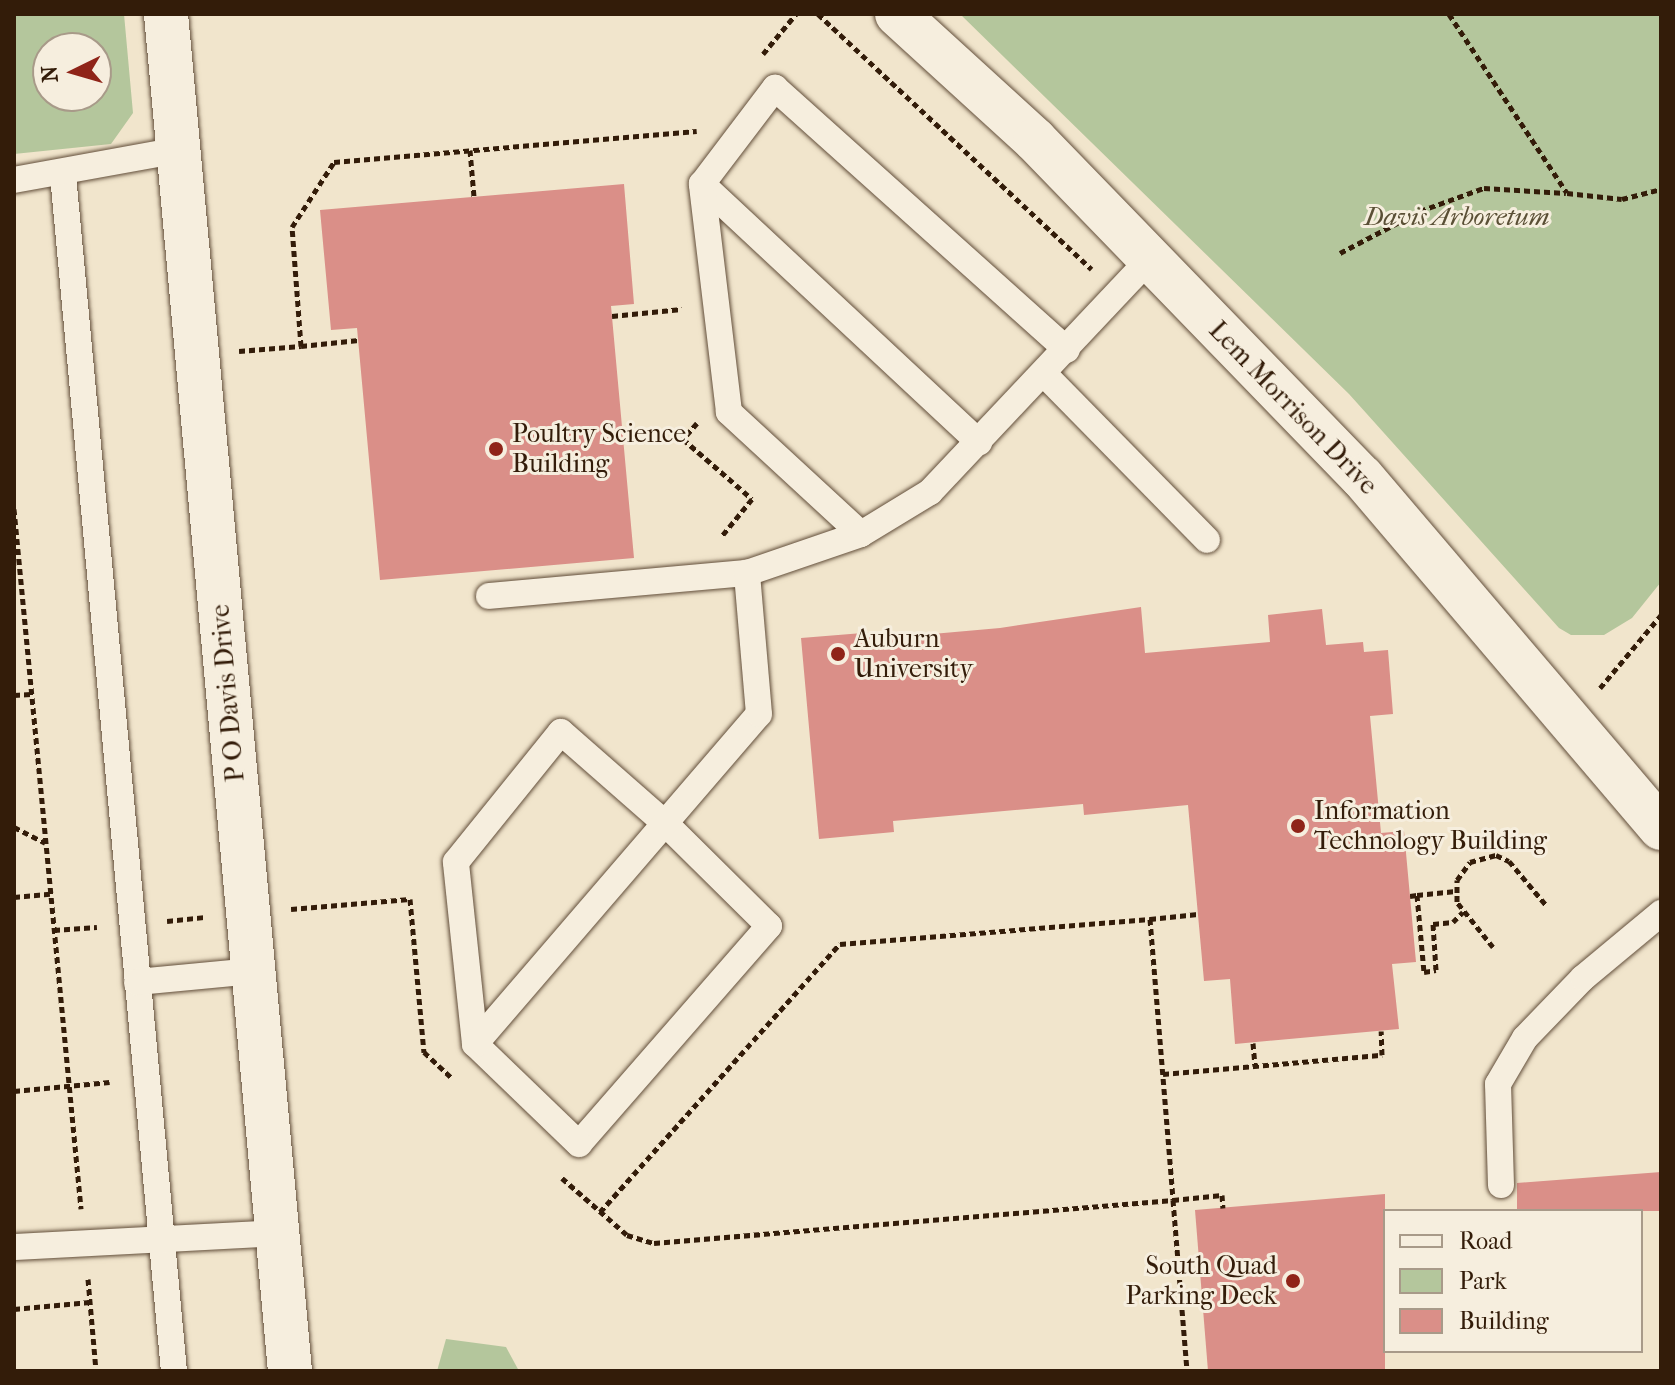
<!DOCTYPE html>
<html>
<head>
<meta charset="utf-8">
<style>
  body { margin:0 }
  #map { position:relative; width:1675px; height:1385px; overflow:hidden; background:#f1e5cc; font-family:"IM FELL French Canon",serif }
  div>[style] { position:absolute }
  .green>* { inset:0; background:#b4c69c }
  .building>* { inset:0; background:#da8f88 }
  .path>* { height:5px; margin-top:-2.5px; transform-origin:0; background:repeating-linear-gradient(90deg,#331c09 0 6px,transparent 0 10px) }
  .roads { filter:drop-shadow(0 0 2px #624e3a) drop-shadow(0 0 2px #624e3a) }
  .service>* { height:26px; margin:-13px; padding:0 13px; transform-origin:13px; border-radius:13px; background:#f6eede }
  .minor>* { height:44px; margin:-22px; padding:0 22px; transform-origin:22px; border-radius:22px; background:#f6eede }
  .tertiary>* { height:44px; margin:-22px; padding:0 22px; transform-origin:22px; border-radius:22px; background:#f6eede }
  .dots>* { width:22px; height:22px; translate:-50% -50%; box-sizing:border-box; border:4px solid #f6eede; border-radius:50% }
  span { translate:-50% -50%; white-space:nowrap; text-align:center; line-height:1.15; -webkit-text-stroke:6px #f6eede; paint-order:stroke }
  .park-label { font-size:26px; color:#5a4f35; font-style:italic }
  .street-label { font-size:26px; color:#331c09 }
  .poi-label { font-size:26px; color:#331c09 }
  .left { translate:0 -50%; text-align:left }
  .right { translate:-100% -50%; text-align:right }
  .frame { position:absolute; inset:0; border:16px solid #331c09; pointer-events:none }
  .legend { position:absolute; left:1383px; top:1209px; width:260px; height:144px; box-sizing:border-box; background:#f6eede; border:2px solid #a89a89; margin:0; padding:10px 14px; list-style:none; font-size:24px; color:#331c09 }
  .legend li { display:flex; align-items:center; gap:16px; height:40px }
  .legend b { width:40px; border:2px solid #a89a89 }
  .north { position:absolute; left:32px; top:32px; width:80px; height:80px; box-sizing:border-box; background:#f6eede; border:2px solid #a89a89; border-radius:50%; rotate:265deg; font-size:22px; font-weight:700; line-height:32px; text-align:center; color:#331c09 }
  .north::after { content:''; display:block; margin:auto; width:28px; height:36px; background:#8f2418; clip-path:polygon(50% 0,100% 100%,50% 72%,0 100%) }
</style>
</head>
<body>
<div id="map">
  <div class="green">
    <i style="clip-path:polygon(evenodd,14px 14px,124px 14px,133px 113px,111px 144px,14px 154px,14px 14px,96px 48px,96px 96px,48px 96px,48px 48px,96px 48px)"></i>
    <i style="clip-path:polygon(960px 14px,1661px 14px,1661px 582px,1632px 618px,1604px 635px,1571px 635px,1559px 628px,1349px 394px)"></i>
    <i style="clip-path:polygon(446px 1339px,506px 1347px,519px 1371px,437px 1371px)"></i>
  </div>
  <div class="building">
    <i style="clip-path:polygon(624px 184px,634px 304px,611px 306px,634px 558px,380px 580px,357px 328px,331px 330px,320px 210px)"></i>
    <i style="clip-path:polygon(1141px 607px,1145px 653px,1270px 642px,1268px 615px,1322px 609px,1326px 645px,1363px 642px,1364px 652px,1388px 650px,1393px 714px,1370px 716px,1381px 833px,1404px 831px,1416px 962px,1392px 964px,1399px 1029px,1235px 1044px,1230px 979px,1204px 981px,1188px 805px,1084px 815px,1083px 804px,893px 821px,894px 832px,819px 839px,801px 638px,875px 632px,876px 639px,1000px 628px)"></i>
    <i style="clip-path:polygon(1661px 1172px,1661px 1211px,1517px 1211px,1517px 1183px)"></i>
    <i style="clip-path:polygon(1385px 1194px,1385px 1371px,1208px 1371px,1195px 1210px)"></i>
  </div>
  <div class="path">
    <i style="left:818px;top:14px;width:374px;rotate:43deg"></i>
    <i style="left:1449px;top:14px;width:214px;rotate:56.6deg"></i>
    <i style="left:1567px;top:193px;width:55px;rotate:6.2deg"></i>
    <i style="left:1622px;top:199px;width:40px;rotate:-14.4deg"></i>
    <i style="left:763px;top:54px;width:52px;rotate:-50.5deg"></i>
    <i style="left:470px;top:150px;width:47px;rotate:85.1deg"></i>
    <i style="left:1340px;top:253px;width:90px;rotate:-27.7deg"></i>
    <i style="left:1420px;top:211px;width:68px;rotate:-19.8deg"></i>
    <i style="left:1484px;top:188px;width:82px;rotate:3.5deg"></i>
    <i style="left:612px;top:316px;width:70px;rotate:-5.7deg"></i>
    <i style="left:301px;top:346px;width:58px;rotate:-5.9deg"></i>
    <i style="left:239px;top:351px;width:62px;rotate:-4.6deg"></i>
    <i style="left:301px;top:346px;width:119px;rotate:-94.3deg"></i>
    <i style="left:292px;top:227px;width:77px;rotate:-57.1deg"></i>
    <i style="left:334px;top:162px;width:364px;rotate:-4.9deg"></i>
    <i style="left:697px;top:423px;width:21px;rotate:131deg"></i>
    <i style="left:683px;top:439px;width:91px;rotate:41deg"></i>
    <i style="left:752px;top:499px;width:49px;rotate:129.2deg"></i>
    <i style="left:14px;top:509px;width:703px;rotate:84.53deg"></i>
    <i style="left:1600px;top:688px;width:95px;rotate:-50.1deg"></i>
    <i style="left:14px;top:695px;width:17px;rotate:-3deg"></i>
    <i style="left:14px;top:827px;width:35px;rotate:27deg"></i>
    <i style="left:1417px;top:895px;width:39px;rotate:-6deg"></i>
    <i style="left:1410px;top:896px;width:7px;rotate:-8deg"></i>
    <i style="left:1417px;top:895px;width:77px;rotate:84.8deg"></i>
    <i style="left:1424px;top:972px;width:12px;rotate:-9deg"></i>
    <i style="left:1436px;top:970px;width:46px;rotate:-93.7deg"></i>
    <i style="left:1433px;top:924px;width:20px;rotate:-6deg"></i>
    <i style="left:1453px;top:922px;width:14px;rotate:-45deg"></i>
    <i style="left:14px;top:897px;width:36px;rotate:-5deg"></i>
    <i style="left:291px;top:909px;width:119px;rotate:-4.8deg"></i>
    <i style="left:410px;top:899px;width:154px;rotate:84.8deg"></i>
    <i style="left:424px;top:1052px;width:37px;rotate:43deg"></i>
    <i style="left:1150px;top:919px;width:48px;rotate:-5.9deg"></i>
    <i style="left:167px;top:921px;width:37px;rotate:-6deg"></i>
    <i style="left:54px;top:930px;width:43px;rotate:-4deg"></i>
    <i style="left:1493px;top:947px;width:58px;rotate:-128.7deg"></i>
    <i style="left:1457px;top:902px;width:22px;rotate:-90deg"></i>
    <i style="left:1457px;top:880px;width:22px;rotate:-54deg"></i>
    <i style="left:1470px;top:862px;width:27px;rotate:-15deg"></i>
    <i style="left:1496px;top:855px;width:14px;rotate:25deg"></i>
    <i style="left:1509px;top:861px;width:57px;rotate:49.9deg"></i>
    <i style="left:1253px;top:1043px;width:23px;rotate:85deg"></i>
    <i style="left:1163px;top:1074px;width:220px;rotate:-5deg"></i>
    <i style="left:1382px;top:1055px;width:24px;rotate:-92deg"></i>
    <i style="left:14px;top:1091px;width:96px;rotate:-5.4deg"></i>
    <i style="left:562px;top:1178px;width:86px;rotate:41.2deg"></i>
    <i style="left:627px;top:1235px;width:28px;rotate:17deg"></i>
    <i style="left:654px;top:1243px;width:521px;rotate:-4.74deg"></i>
    <i style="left:1173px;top:1200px;width:172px;rotate:85.3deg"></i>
    <i style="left:600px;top:1212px;width:360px;rotate:-48.2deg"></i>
    <i style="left:840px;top:944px;width:311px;rotate:-4.6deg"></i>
    <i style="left:1150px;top:919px;width:282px;rotate:85.3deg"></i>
    <i style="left:1173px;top:1200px;width:49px;rotate:-5.8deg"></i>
    <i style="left:1222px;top:1195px;width:13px;rotate:86deg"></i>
    <i style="left:88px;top:1279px;width:92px;rotate:85deg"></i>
    <i style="left:14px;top:1309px;width:76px;rotate:-5.3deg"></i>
  </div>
  <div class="roads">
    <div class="service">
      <i style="left:63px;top:175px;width:1201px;rotate:84.7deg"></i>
      <i style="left:14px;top:180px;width:168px;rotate:-10.3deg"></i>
      <i style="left:702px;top:184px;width:379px;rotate:43deg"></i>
      <i style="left:1045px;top:375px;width:231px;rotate:45.5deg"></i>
      <i style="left:861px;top:534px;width:180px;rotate:-137.3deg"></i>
      <i style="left:729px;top:412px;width:230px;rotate:-96.8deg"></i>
      <i style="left:702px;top:184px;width:121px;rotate:-52.8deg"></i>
      <i style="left:775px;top:88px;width:392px;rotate:41.9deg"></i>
      <i style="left:489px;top:596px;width:259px;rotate:-5.1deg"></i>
      <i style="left:561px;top:732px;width:142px;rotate:41.3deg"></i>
      <i style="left:668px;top:826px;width:142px;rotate:44.7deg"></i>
      <i style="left:769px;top:926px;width:289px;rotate:131.1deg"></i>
      <i style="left:579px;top:1144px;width:144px;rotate:-136.1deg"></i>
      <i style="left:475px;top:1044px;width:183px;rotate:-96deg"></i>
      <i style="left:456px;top:862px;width:167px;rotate:-51.1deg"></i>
      <i style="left:137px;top:982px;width:117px;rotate:-5.4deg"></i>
      <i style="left:475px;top:1044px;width:435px;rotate:-49.3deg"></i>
      <i style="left:759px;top:714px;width:142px;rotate:-94.9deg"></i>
      <i style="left:747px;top:573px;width:120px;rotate:-18.9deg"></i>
      <i style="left:861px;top:534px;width:81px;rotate:-31.3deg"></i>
      <i style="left:930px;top:492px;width:319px;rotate:-46.7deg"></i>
      <i style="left:1501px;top:1185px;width:101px;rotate:-91.7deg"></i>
      <i style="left:1498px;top:1084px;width:53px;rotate:-59.6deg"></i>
      <i style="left:1525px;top:1038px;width:83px;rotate:-46deg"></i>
      <i style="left:1583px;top:978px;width:102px;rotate:-39.8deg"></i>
      <i style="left:14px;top:1247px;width:263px;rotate:-3deg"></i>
    </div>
    <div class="minor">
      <i style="left:166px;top:14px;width:1363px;rotate:84.78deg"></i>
    </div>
    <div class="tertiary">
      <i style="left:897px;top:14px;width:187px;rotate:42.4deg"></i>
      <i style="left:1035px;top:140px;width:470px;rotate:45.9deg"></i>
      <i style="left:1362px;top:477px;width:461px;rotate:49.6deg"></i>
    </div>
  </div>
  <div class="dots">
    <i style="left:496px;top:449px;background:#8f2418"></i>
    <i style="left:838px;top:654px;background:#8f2418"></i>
    <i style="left:1298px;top:826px;background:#8f2418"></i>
    <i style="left:1293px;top:1281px;background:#8f2418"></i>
  </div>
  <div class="park-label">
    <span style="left:1457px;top:217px">Davis Arboretum</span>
  </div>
  <div class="street-label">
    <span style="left:1293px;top:408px;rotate:46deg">Lem Morrison Drive</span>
    <span style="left:228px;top:693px;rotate:-95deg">P O Davis Drive</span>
  </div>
  <div class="poi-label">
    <span class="left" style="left:512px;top:449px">Poultry Science<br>Building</span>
    <span class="left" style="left:854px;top:654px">Auburn<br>University</span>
    <span class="left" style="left:1314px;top:826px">Information<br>Technology Building</span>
    <span class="right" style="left:1277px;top:1281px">South Quad<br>Parking Deck</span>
  </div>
  <div class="frame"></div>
  <ul class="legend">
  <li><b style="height:10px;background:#f6eede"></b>Road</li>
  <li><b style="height:22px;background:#b4c69c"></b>Park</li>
  <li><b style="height:22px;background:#da8f88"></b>Building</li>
  </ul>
  <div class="north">N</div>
</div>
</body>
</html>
